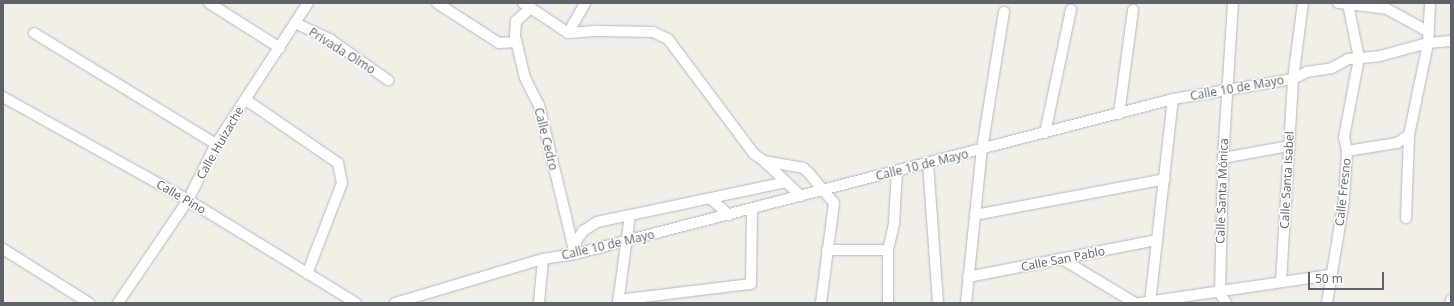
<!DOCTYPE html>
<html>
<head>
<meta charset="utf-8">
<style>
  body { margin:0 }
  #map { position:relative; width:1454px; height:306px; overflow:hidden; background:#f1efe8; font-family:"Open Sans",sans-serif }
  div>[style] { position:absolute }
  .roads { filter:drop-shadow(0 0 1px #b5b8bc) drop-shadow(0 0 1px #b5b8bc) }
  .minor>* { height:10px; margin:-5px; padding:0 5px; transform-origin:5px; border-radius:5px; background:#fff }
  span { translate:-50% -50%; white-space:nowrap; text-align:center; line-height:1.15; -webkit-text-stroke:3px #fff; paint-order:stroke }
  .street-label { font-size:12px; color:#5f6368 }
  .frame { position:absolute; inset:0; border:4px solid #5f6368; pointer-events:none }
  .scale { position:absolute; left:1308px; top:272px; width:76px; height:18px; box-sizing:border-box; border:2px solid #5f6368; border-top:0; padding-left:5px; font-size:12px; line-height:14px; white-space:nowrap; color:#5f6368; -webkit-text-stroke:3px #fff; paint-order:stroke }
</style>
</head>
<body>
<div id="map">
  <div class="roads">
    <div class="minor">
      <i style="left:209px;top:3px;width:84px;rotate:32.4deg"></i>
      <i style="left:437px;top:3px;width:74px;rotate:32.8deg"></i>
      <i style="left:499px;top:43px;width:17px;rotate:-3deg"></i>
      <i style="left:523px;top:3px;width:54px;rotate:33.7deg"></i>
      <i style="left:1348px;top:4px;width:39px;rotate:7deg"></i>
      <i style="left:1387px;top:9px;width:48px;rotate:28.7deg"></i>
      <i style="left:531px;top:8px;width:20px;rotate:139deg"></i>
      <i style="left:516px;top:21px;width:15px;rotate:94deg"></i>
      <i style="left:515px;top:36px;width:43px;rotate:76.6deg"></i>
      <i style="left:525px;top:78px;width:30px;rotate:63deg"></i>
      <i style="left:539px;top:105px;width:153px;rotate:76.4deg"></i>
      <i style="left:295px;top:23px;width:40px;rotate:25deg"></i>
      <i style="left:331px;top:40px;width:70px;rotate:35.1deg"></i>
      <i style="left:34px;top:33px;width:213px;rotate:31.4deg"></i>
      <i style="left:568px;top:33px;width:31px;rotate:-4deg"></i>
      <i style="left:599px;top:31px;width:54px;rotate:1.1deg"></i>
      <i style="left:653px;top:32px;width:17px;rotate:25deg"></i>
      <i style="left:668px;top:39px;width:144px;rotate:53.2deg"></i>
      <i style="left:754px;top:154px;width:12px;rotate:35deg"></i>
      <i style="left:764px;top:161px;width:40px;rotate:10deg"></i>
      <i style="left:803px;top:168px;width:6px;rotate:39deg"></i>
      <i style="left:808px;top:172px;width:40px;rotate:50deg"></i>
      <i style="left:834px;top:203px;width:101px;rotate:97.4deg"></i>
      <i style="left:568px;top:33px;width:34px;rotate:-60deg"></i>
      <i style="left:3px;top:97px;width:212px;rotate:29.1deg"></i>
      <i style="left:188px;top:200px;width:197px;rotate:31.5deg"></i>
      <i style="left:246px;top:100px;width:112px;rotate:34.4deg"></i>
      <i style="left:338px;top:163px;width:20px;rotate:79deg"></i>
      <i style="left:342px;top:183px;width:97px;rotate:111deg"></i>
      <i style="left:1119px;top:114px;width:105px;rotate:-82.3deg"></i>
      <i style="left:1045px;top:133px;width:126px;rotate:-78.1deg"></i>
      <i style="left:1347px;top:151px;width:51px;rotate:-9.1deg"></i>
      <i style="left:1397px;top:143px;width:14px;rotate:-34deg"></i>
      <i style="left:1223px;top:158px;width:67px;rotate:-10.3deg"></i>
      <i style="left:764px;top:161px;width:51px;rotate:43.4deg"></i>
      <i style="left:928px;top:163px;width:140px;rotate:85.9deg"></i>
      <i style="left:711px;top:199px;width:24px;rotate:42deg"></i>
      <i style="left:975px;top:215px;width:193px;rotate:-10.7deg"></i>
      <i style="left:1406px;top:218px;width:83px;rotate:-87.9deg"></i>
      <i style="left:1409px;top:135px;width:94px;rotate:-78.3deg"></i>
      <i style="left:1428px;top:43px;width:40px;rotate:-87.1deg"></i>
      <i style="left:573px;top:246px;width:18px;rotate:-56deg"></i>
      <i style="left:583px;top:231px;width:17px;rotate:-33deg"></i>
      <i style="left:597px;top:222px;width:34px;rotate:-12deg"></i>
      <i style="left:3px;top:249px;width:102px;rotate:32.1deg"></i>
      <i style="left:827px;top:250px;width:61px"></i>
      <i style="left:1062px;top:259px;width:85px;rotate:31.1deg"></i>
      <i style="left:968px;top:277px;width:193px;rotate:-11.1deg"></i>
      <i style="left:1281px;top:282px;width:203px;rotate:-86.6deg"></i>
      <i style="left:1293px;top:79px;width:77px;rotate:-82.5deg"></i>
      <i style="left:618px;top:300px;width:134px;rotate:-6.9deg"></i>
      <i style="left:751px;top:284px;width:75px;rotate:-89.2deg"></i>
      <i style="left:118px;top:303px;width:125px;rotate:-55.8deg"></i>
      <i style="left:188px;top:200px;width:63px;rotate:-63.4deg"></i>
      <i style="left:216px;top:144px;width:168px;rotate:-56.9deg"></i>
      <i style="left:395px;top:303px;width:154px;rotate:-16.6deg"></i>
      <i style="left:543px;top:259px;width:32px;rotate:-9deg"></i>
      <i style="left:575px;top:254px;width:618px;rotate:-14.53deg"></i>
      <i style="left:1173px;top:99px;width:122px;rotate:-9.5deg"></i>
      <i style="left:1293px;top:79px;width:16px;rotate:-27deg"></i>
      <i style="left:1307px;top:72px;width:25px;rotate:-9deg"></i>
      <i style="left:1332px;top:68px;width:18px;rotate:-29deg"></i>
      <i style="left:1348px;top:59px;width:32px;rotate:-5deg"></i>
      <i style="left:1380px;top:56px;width:50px;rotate:-15.2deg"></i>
      <i style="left:1428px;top:43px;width:23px;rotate:-5deg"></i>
      <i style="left:539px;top:303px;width:44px;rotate:-84.8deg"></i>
      <i style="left:618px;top:303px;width:89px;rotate:-82.2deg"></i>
      <i style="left:630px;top:215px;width:159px;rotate:-11.9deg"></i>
      <i style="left:888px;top:303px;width:53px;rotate:-90deg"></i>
      <i style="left:888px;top:250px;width:28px;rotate:-77deg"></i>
      <i style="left:894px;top:223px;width:52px;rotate:-86.7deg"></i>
      <i style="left:966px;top:303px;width:155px;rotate:-84.1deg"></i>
      <i style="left:982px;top:149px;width:139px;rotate:-80.9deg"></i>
      <i style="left:1140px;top:303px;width:192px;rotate:-8.4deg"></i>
      <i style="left:1150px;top:303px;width:205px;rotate:-83.6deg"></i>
      <i style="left:1226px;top:303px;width:12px;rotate:-121deg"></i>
      <i style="left:1220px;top:293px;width:135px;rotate:-88.7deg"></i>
      <i style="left:1223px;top:158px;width:155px;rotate:-86.3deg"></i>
      <i style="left:1327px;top:303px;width:104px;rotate:-80.6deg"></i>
      <i style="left:1344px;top:200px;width:49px;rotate:-86.5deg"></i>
      <i style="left:1347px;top:151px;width:14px;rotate:-102deg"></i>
      <i style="left:1344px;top:137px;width:80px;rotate:-79.2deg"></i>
      <i style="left:1359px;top:58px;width:55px;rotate:-101.5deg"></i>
      <i style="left:1348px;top:4px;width:10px;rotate:-174deg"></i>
      <i style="left:1451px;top:303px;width:3px;rotate:-90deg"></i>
    </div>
  </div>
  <div class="street-label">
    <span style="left:342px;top:51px;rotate:32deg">Privada Olmo</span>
    <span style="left:1237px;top:88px;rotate:-10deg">Calle 10 de Mayo</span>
    <span style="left:546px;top:139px;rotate:76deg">Calle Cedro</span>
    <span style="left:220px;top:143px;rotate:-60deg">Calle Huizache</span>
    <span style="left:922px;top:165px;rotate:-14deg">Calle 10 de Mayo</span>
    <span style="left:1287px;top:180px;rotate:-87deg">Calle Santa Isabel</span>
    <span style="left:1222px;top:191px;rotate:-88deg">Calle Santa Mónica</span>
    <span style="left:1343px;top:192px;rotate:-84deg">Calle Fresno</span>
    <span style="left:181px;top:197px;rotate:30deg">Calle Pino</span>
    <span style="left:608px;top:245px;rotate:-13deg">Calle 10 de Mayo</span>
    <span style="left:1063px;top:259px;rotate:-11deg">Calle San Pablo</span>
  </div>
  <div class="frame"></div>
  <div class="scale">50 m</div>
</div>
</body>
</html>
